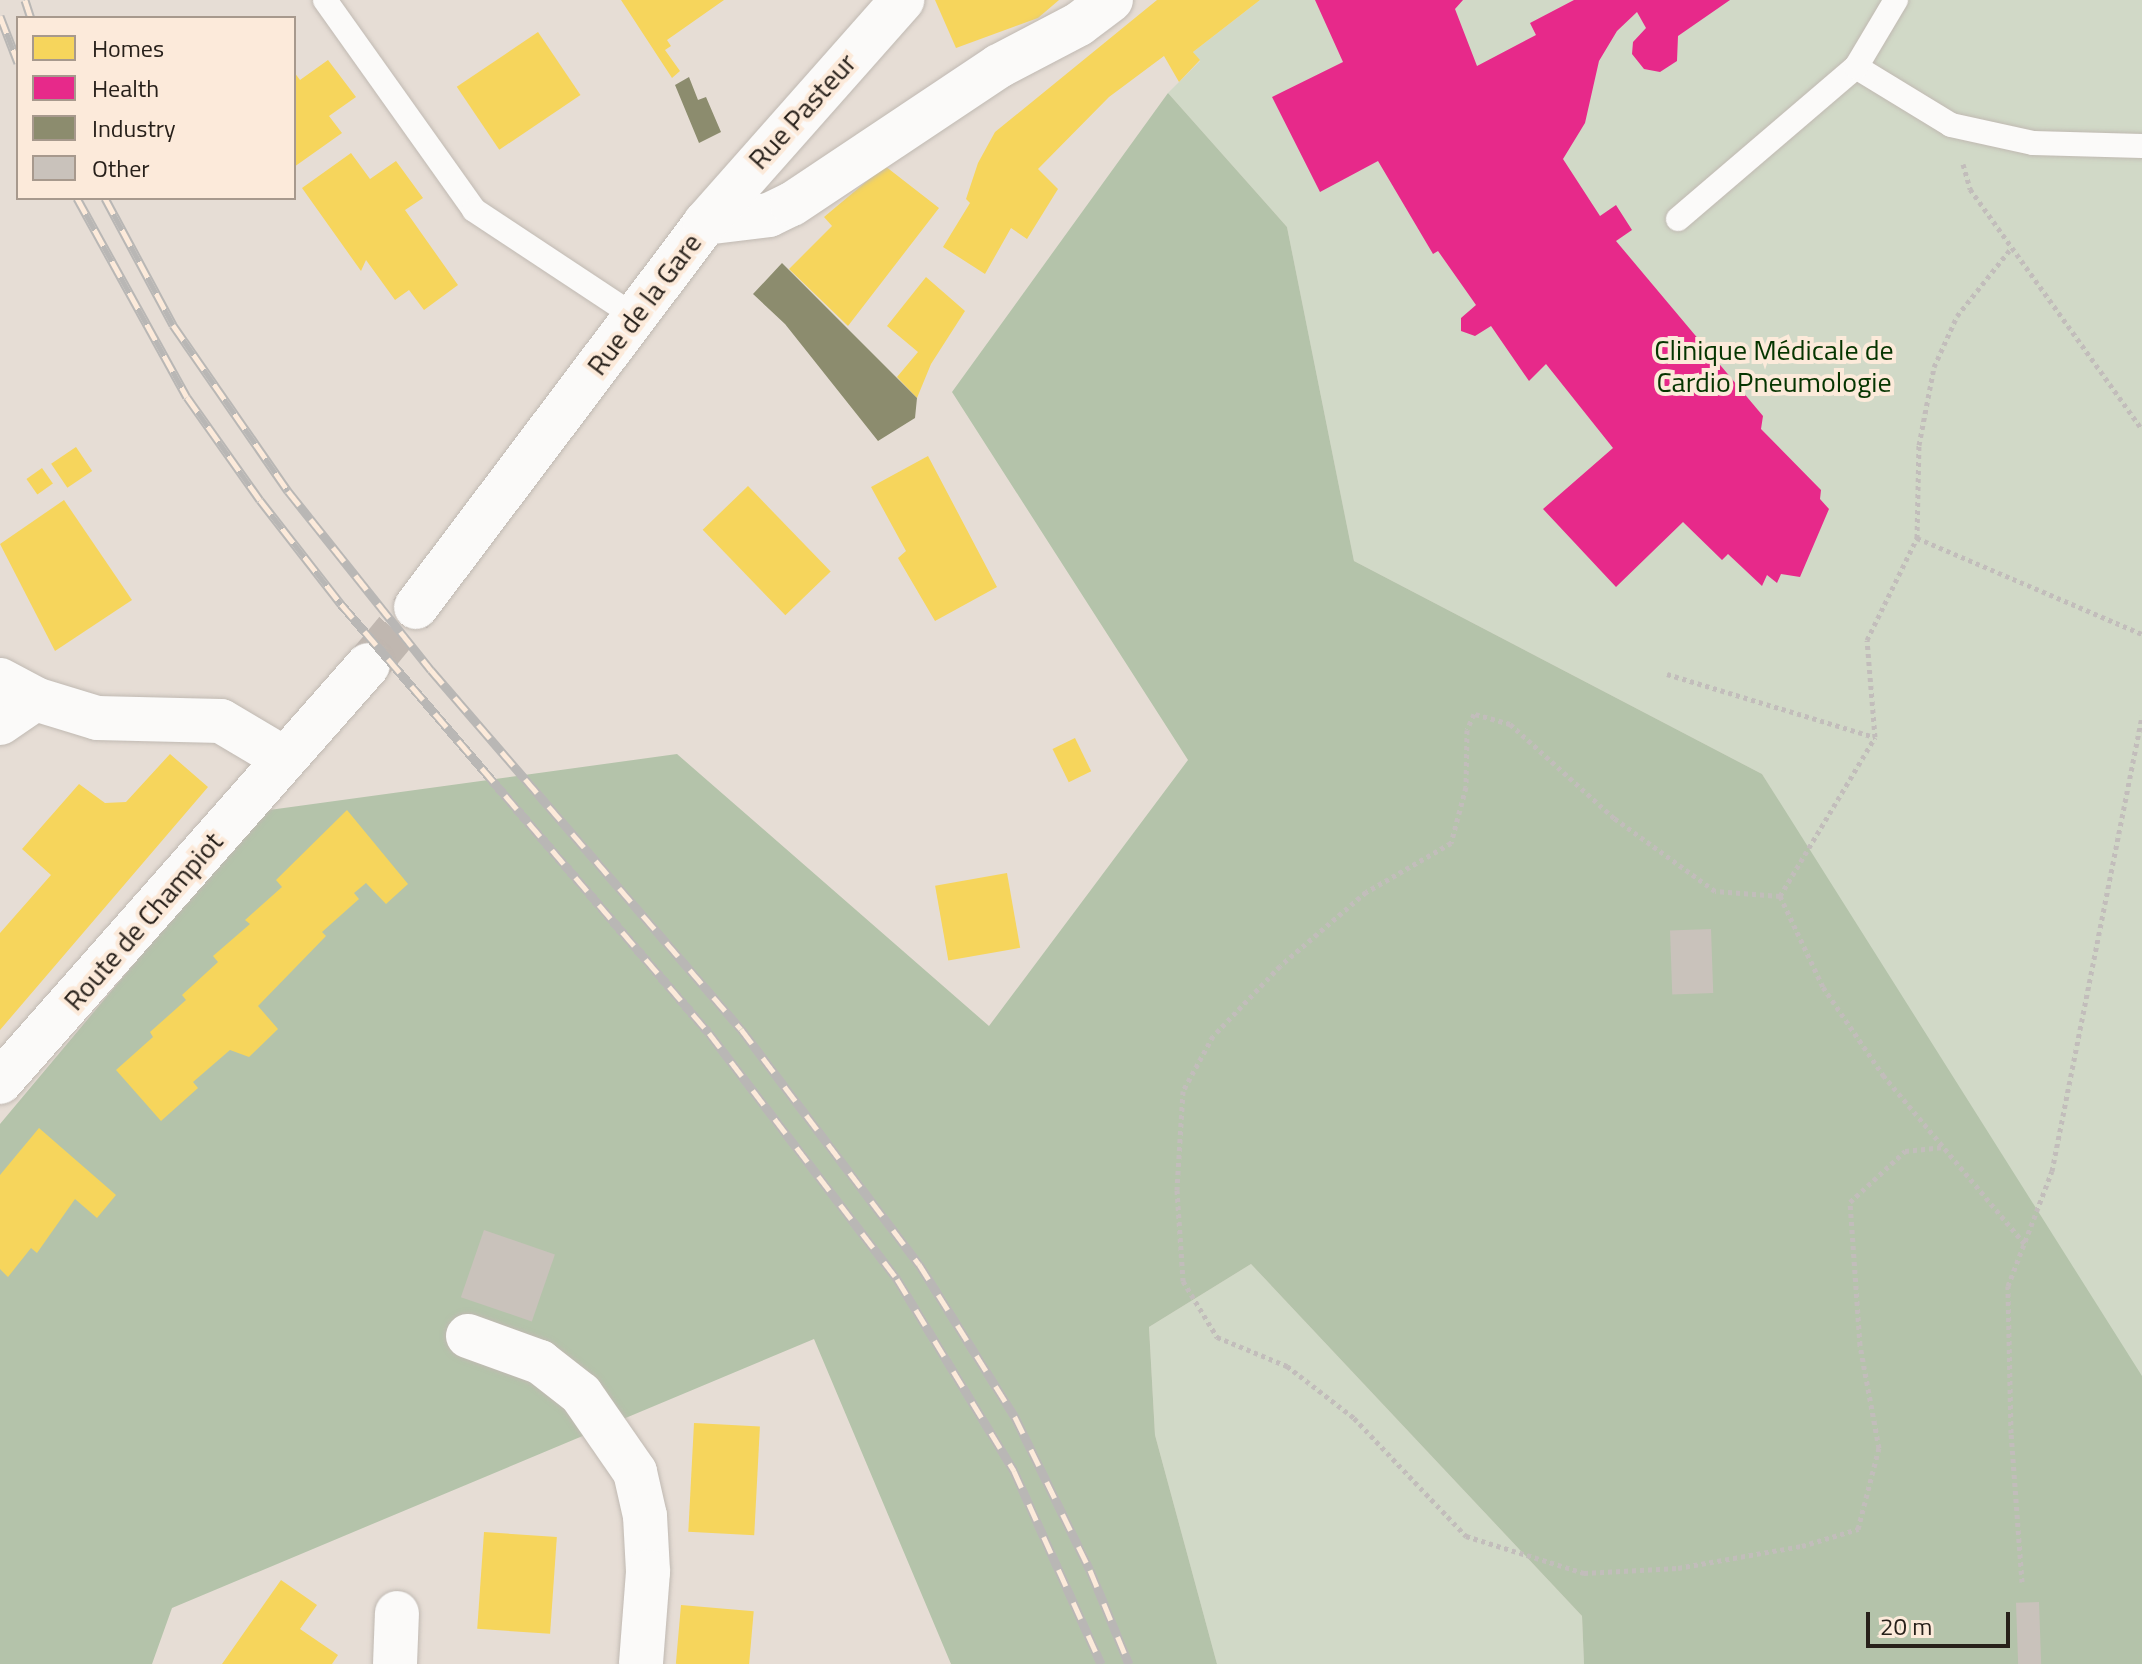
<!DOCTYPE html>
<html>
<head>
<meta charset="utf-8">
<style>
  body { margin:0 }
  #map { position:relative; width:2142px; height:1664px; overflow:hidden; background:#e6ddd5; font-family:"Titillium Web",sans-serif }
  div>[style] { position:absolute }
  .green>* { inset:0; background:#d1d9c7 }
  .forest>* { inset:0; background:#b4c3aa }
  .homes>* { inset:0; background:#f6d55c; transform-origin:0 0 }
  .health>* { inset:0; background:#e7298a }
  .industry>* { inset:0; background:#8c8c6e }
  .building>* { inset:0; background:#c9c2bb; transform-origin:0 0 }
  .secondary-tunnel>* { height:44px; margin-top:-22px; transform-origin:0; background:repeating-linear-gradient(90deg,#c0b7b0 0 44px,transparent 0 66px) }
  .path>* { height:5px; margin-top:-2.5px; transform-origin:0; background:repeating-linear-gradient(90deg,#c2bdbb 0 4px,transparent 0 8px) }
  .roads { filter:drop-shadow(0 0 2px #c0b9b2) drop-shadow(0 0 2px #c0b9b2) }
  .lane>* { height:24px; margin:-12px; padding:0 12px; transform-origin:12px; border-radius:12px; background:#fbfaf9 }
  .street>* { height:44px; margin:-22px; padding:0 22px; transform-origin:22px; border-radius:22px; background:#fbfaf9 }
  .secondary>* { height:44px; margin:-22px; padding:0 22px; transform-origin:22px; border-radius:22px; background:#fbfaf9 }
  .rail>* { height:9px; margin-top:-4.5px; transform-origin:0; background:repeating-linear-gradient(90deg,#fceada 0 18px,#b9b7b5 0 36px); box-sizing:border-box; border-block:2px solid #b9b7b5 }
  span { translate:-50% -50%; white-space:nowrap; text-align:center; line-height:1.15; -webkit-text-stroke:8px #fceada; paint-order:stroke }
  .street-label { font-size:28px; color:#27201a }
  .park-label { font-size:28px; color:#053500 }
  .legend { position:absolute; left:16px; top:16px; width:280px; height:184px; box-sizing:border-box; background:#fceada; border:2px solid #a7998d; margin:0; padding:10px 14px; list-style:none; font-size:24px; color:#27201a }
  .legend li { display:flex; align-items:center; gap:16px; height:40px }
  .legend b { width:40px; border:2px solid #a7998d }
  .scale { position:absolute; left:1866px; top:1612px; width:144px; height:36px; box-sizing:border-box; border:4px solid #27201a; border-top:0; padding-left:10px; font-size:24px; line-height:28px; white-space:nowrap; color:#27201a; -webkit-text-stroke:6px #fceada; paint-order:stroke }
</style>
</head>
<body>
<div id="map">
  <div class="green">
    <i style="clip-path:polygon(1260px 0,2142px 0,2142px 1403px,1762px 774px,1354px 561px,1287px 227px,1168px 93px,1200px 61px,1193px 52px)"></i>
    <i style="clip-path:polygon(1251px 1264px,1582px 1616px,1584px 1664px,1217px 1664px,1155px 1435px,1149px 1327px)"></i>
  </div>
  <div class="forest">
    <i style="clip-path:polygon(1168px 93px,1287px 227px,1354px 561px,1762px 774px,2142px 1376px,2142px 1664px,1584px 1664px,1582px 1616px,1251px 1264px,1149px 1327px,1155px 1435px,1217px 1664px,951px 1664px,814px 1339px,172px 1608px,152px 1664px,0 1664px,0 1124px,262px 811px,677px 754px,989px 1026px,1188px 760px,952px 392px)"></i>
  </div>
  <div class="homes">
    <i style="clip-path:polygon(621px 0,724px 0,667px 40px,671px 46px,665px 50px,680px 71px,672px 78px)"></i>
    <i style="clip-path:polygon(935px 0,1059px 0,1038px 18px,956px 48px)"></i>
    <i style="clip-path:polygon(1157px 0,1260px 0,1193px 52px,1200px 60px,1179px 82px,1164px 56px,1109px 97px,1038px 169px,1058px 189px,1027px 239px,1011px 228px,985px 274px,943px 247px,970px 203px,966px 199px,978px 163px,995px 132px)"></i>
    <i style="left:538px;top:32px;width:76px;height:98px;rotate:56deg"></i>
    <i style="clip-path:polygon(328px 60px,356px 97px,329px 116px,342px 133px,294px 167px,294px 72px,300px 80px)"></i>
    <i style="clip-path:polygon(351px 153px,370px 179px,396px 161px,423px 198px,405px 210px,458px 285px,424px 310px,409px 290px,395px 300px,366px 260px,361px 271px,302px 188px)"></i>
    <i style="clip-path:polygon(885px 166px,939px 208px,848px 326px,789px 269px,832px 226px,824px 217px)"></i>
    <i style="clip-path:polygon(926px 277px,965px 311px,931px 364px,917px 398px,897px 377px,918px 352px,887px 326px)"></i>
    <i style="left:76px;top:447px;width:29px;height:30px;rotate:56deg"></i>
    <i style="clip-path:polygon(928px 456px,997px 587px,935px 621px,898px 558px,906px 551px,871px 487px)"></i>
    <i style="left:42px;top:468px;width:19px;height:19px;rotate:55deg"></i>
    <i style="left:748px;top:486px;width:119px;height:63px;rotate:46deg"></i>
    <i style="clip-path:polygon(64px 500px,132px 600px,55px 651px,0 544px)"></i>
    <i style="left:1075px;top:738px;width:37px;height:25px;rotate:64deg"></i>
    <i style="clip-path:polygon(170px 754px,208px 787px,0 1030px,0 933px,51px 875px,22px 849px,79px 784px,105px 803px,126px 802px)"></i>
    <i style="clip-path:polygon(347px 810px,408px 884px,386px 904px,366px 883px,354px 893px,359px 899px,322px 932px,326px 936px,258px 1006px,278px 1029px,249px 1057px,230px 1050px,193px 1082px,198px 1088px,161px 1121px,116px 1070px,153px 1037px,150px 1032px,186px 1000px,182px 995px,218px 962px,213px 956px,250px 924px,245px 920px,282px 887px,276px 880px)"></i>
    <i style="left:1007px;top:873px;width:76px;height:73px;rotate:80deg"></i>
    <i style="clip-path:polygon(39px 1128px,116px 1195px,97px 1218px,75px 1199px,37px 1253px,31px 1248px,8px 1277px,0 1269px,0 1175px)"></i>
    <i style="left:694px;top:1423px;width:66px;height:109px;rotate:3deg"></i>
    <i style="left:484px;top:1532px;width:73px;height:97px;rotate:4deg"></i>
    <i style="clip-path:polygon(281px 1580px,317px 1605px,300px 1629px,338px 1655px,332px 1664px,222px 1664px)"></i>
    <i style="left:681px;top:1605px;width:73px;height:59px;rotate:5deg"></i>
  </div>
  <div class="health">
    <i style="clip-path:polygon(1315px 0,1463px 0,1455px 9px,1477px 66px,1536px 35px,1530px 23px,1574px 0,1730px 0,1678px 36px,1677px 61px,1660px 72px,1644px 69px,1632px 54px,1633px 42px,1646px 28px,1637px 12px,1617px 31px,1599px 61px,1585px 123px,1563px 159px,1600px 216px,1616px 205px,1632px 230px,1616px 241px,1763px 416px,1761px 429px,1821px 490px,1820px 499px,1829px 509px,1800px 577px,1781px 574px,1777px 583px,1767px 575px,1762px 586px,1728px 554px,1722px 560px,1683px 522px,1616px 587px,1543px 509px,1613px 448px,1546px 364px,1529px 381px,1491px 326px,1475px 336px,1461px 331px,1461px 318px,1476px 305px,1438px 251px,1433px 254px,1378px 161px,1320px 192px,1272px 97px,1343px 62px)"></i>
  </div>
  <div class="industry">
    <i style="clip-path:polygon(689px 77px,698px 100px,706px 97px,721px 132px,699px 143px,675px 85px)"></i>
    <i style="clip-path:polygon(782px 263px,917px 398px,915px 418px,878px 441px,785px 324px,753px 294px)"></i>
  </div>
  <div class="building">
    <i style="left:1711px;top:929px;width:64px;height:41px;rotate:88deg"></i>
    <i style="left:484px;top:1230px;width:75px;height:71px;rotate:19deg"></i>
    <i style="left:2039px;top:1602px;width:62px;height:23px;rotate:88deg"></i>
  </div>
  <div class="secondary-tunnel">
    <i style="left:368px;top:665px;width:75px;rotate:-50.4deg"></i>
  </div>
  <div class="path">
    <i style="left:1963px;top:164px;width:26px;rotate:74deg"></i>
    <i style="left:1970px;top:189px;width:295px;rotate:54.4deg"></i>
    <i style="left:1917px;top:538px;width:245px;rotate:23.1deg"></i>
    <i style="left:1667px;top:674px;width:217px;rotate:16.9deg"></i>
    <i style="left:1780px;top:896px;width:65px;rotate:-175.6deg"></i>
    <i style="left:1715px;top:891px;width:125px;rotate:-144.1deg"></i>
    <i style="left:1614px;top:818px;width:140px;rotate:-137.9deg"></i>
    <i style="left:1510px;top:724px;width:37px;rotate:-164deg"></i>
    <i style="left:1474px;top:714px;width:17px;rotate:114deg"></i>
    <i style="left:1467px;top:730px;width:57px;rotate:91deg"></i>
    <i style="left:1466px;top:787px;width:58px;rotate:105deg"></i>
    <i style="left:1451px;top:843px;width:98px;rotate:150deg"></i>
    <i style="left:1366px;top:892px;width:113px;rotate:139.3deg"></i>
    <i style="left:1280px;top:966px;width:97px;rotate:133.7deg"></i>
    <i style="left:1213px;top:1036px;width:63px;rotate:118.6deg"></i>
    <i style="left:1183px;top:1091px;width:99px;rotate:93.5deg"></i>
    <i style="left:1177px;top:1190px;width:91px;rotate:86.2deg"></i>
    <i style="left:1183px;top:1281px;width:66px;rotate:58.7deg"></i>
    <i style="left:1217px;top:1337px;width:76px;rotate:22.5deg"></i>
    <i style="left:1287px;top:1366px;width:85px;rotate:37.8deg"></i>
    <i style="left:1354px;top:1418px;width:163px;rotate:46.5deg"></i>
    <i style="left:1466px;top:1536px;width:124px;rotate:17.4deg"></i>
    <i style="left:1584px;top:1573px;width:94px;rotate:-3deg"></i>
    <i style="left:1678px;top:1568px;width:126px;rotate:-10.1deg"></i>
    <i style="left:1802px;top:1546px;width:59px;rotate:-16.9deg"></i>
    <i style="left:1858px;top:1529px;width:84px;rotate:-75.5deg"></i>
    <i style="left:1879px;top:1448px;width:105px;rotate:-100.5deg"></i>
    <i style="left:1860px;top:1345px;width:143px;rotate:-94deg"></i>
    <i style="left:1850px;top:1202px;width:75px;rotate:-42.8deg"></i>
    <i style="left:1905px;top:1151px;width:39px;rotate:-6deg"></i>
    <i style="left:1780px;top:896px;width:185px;rotate:-59.1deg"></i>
    <i style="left:1875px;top:737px;width:97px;rotate:-94.7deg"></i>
    <i style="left:1867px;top:640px;width:114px;rotate:-63.9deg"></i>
    <i style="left:1917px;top:538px;width:93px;rotate:-88.8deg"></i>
    <i style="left:1919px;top:445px;width:79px;rotate:-79.1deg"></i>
    <i style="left:1934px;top:367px;width:56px;rotate:-65.7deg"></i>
    <i style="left:1957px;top:316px;width:88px;rotate:-51.4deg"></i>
    <i style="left:1780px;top:896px;width:101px;rotate:64.7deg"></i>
    <i style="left:1823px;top:987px;width:107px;rotate:55.7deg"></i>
    <i style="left:1883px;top:1075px;width:221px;rotate:50deg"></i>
    <i style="left:2022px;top:1582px;width:149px;rotate:-94.2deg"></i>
    <i style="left:2011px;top:1433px;width:147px;rotate:-91.2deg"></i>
    <i style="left:2008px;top:1286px;width:123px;rotate:-69.1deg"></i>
    <i style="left:2052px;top:1171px;width:464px;rotate:-78.8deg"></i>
  </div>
  <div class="roads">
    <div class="lane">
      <i style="left:325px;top:0;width:257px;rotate:54.6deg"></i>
      <i style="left:474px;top:210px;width:192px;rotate:33.5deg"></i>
      <i style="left:1856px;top:67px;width:111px;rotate:31.4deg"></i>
      <i style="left:1951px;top:125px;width:84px;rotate:12.4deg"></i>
      <i style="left:2033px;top:143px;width:109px;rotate:1.6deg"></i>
      <i style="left:1678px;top:219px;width:234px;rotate:-40.5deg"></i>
      <i style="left:1856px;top:67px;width:78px;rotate:-59.2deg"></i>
    </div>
    <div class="street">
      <i style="left:705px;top:223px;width:64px;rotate:-7.1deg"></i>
      <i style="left:769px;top:215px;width:25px;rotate:-26deg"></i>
      <i style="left:792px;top:204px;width:249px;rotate:-33.7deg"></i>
      <i style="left:999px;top:66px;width:90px;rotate:-27.7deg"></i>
      <i style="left:1079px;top:24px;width:40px;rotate:-37deg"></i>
      <i style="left:0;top:723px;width:42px;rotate:-34.4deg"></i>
      <i style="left:468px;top:1336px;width:77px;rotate:19.9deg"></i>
      <i style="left:540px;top:1362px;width:52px;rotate:38deg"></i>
      <i style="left:581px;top:1394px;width:95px;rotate:55.3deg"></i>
      <i style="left:635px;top:1472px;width:45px;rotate:77.2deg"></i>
      <i style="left:645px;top:1516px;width:56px;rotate:86.9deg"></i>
      <i style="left:648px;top:1572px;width:92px;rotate:94.4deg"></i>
      <i style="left:395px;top:1664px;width:51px;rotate:-87.8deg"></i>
    </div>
    <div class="secondary">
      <i style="left:416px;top:607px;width:481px;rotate:-53deg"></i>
      <i style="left:705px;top:223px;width:298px;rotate:-48.5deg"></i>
      <i style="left:0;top:680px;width:40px;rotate:28deg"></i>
      <i style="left:35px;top:699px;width:65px;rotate:17deg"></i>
      <i style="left:97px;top:718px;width:124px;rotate:1.4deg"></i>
      <i style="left:221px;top:721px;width:74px;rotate:30.7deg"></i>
      <i style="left:0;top:1082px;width:556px;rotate:-48.57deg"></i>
    </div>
  </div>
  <div class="rail">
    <i style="left:25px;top:0;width:19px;rotate:72deg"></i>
    <i style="left:0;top:16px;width:50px;rotate:69deg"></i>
    <i style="left:77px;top:198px;width:227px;rotate:61.1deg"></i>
    <i style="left:187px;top:397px;width:126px;rotate:54.7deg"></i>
    <i style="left:260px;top:500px;width:132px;rotate:52.1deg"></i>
    <i style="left:341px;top:604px;width:565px;rotate:49.38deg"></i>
    <i style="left:709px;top:1033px;width:310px;rotate:52.6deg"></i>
    <i style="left:897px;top:1279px;width:225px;rotate:58.6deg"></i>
    <i style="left:1014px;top:1471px;width:212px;rotate:65.7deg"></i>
    <i style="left:105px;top:198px;width:144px;rotate:61.8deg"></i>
    <i style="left:173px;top:325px;width:202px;rotate:55.3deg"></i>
    <i style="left:288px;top:491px;width:229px;rotate:51.4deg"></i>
    <i style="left:431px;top:670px;width:474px;rotate:49.2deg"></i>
    <i style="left:741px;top:1029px;width:295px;rotate:52.9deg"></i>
    <i style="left:919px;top:1264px;width:181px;rotate:57.9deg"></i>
    <i style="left:1015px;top:1417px;width:170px;rotate:63.9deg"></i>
    <i style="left:1090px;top:1570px;width:102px;rotate:67.5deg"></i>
  </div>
  <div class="street-label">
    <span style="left:802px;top:111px;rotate:-48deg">Rue Pasteur</span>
    <span style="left:644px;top:304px;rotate:-53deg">Rue de la Gare</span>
    <span style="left:143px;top:921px;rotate:-49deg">Route de Champiot</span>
  </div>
  <div class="park-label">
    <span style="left:1774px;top:366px">Clinique Médicale de<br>Cardio Pneumologie</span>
  </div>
  <ul class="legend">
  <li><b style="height:22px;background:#f6d55c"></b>Homes</li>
  <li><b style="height:22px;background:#e7298a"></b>Health</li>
  <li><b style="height:22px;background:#8c8c6e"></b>Industry</li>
  <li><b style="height:22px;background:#c9c2bb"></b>Other</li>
  </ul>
  <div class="scale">20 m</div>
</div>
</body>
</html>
